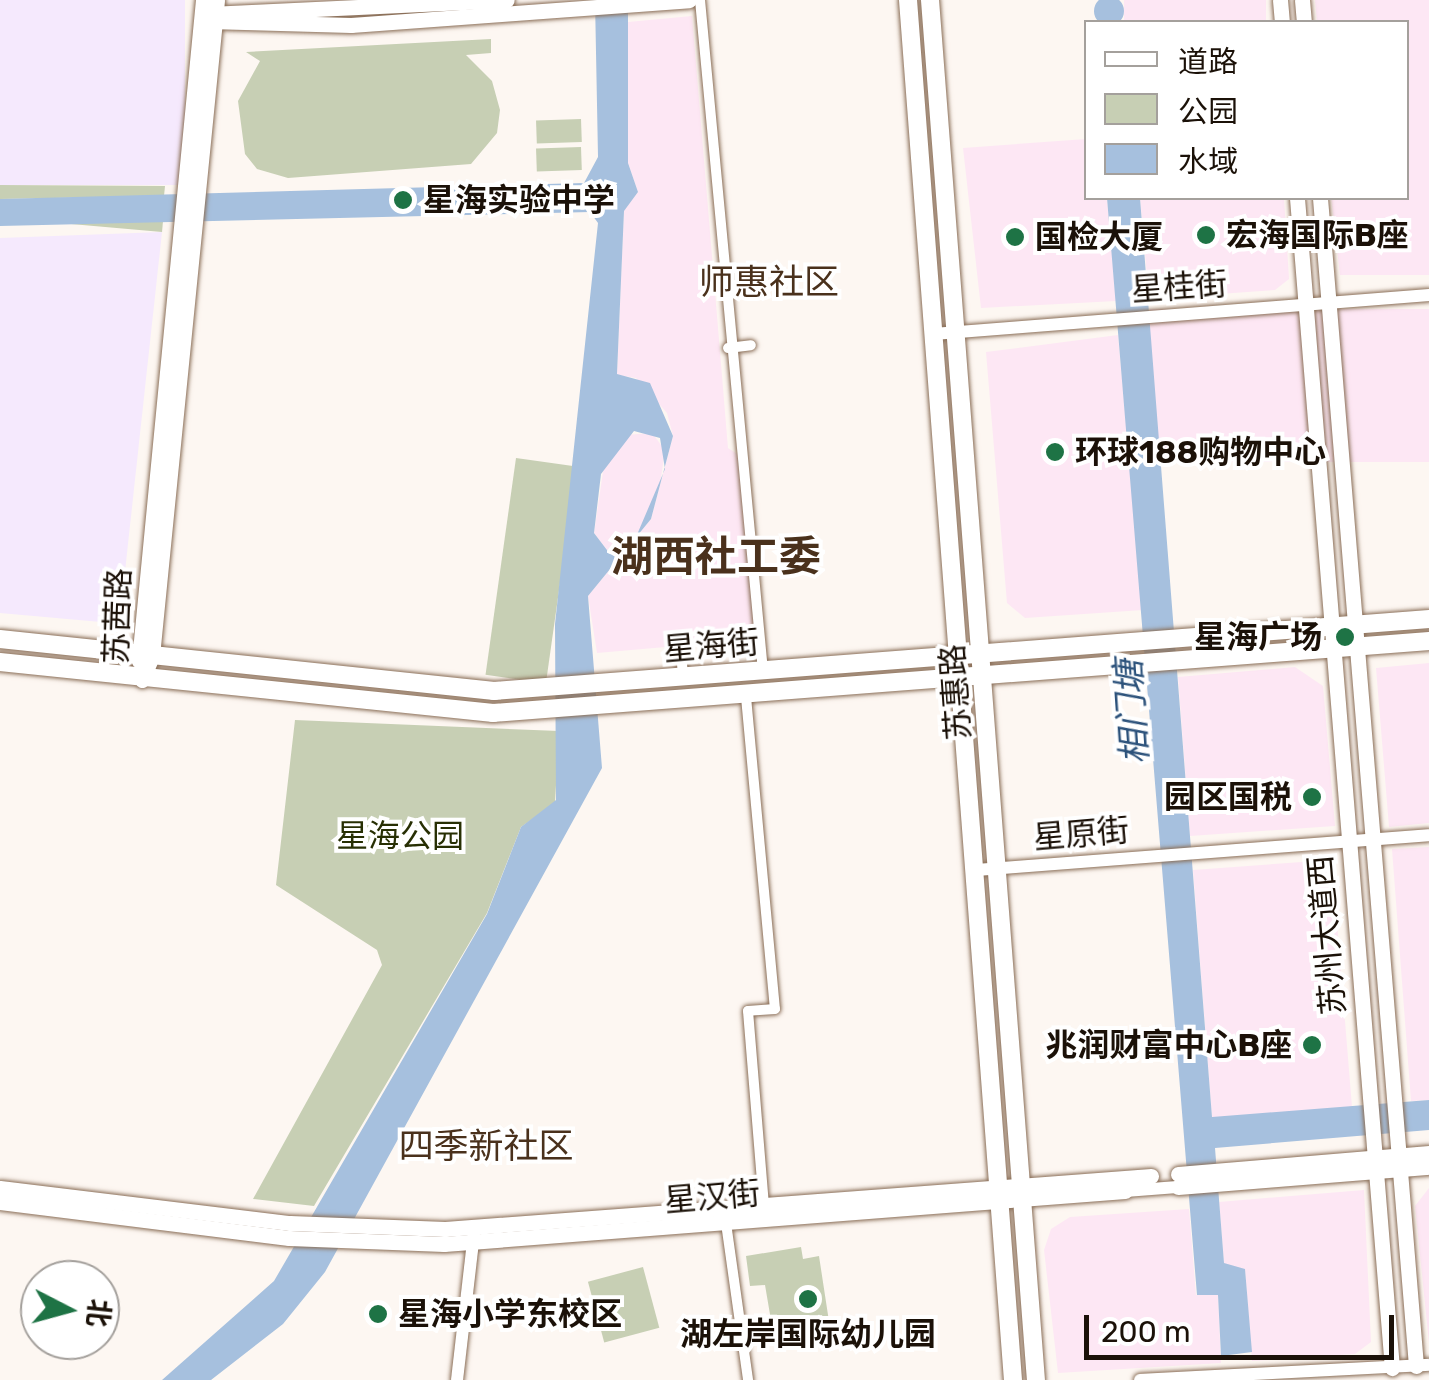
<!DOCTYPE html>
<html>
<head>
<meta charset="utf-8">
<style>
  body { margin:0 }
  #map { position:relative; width:1429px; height:1380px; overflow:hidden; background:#fdf7f2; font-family:Rubik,"Noto Sans SC",sans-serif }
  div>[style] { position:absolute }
  .commercial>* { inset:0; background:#fde7f4; transform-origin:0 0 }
  .industrial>* { inset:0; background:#f5e9fd; transform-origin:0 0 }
  .green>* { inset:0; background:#c7cfb4; transform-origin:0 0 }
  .water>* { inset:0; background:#a6c0de }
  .round { border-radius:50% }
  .roads { filter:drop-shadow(0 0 2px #8a6e57) drop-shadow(0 0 2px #8a6e57) }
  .minor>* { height:10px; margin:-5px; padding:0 5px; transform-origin:5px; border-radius:5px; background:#fff }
  .tertiary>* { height:12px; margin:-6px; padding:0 6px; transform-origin:6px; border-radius:6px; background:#fff }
  .secondary>* { height:15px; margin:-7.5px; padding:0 7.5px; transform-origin:7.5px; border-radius:7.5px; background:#fff }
  .primary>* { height:18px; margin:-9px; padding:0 9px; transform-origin:9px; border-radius:9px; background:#fff }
  .dots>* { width:28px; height:28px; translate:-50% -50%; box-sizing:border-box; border:5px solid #fff; border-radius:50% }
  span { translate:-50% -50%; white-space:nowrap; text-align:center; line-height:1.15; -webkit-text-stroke:8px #fff; paint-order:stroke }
  .poi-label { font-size:32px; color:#1b1108; font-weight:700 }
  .left { translate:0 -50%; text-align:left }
  .right { translate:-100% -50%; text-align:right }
  .street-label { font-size:32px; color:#1b1108 }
  .park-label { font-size:32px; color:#272f03 }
  .neighbourhood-label { font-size:35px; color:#4a311c }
  .water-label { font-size:35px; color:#2c527b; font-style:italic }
  .district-label { font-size:42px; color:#4a311c; font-weight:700 }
  .legend { position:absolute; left:1084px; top:20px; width:325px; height:180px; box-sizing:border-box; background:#fff; border:2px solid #a4a09c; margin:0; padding:12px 18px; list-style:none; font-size:30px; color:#1b1108 }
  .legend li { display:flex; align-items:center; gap:20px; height:50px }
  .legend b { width:50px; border:2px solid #a4a09c }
  .north { position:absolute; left:20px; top:1260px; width:100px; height:100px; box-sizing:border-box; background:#fff; border:2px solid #a4a09c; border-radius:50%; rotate:96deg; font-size:28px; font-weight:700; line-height:40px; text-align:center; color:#1b1108 }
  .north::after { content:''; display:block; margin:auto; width:35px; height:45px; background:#1e7345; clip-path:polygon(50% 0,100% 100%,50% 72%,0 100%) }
  .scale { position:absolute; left:1084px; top:1315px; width:310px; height:45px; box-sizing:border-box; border:5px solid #1b1108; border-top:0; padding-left:12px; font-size:30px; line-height:35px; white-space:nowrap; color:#1b1108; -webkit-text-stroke:8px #fff; paint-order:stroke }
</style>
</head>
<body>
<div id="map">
  <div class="commercial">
    <i style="left:1124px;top:0;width:142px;height:22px"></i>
    <i style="clip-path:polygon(1315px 0,1429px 0,1429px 275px,1340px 275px,1331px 198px,1406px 198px,1406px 22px,1317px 22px)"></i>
    <i style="clip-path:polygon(692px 16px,728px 448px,743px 458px,757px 639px,597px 653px,588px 596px,651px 519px,673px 436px,667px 413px,636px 378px,617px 375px,624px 210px,638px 192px,628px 163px,628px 22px)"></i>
    <i style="clip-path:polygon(1086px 139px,1086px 198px,1107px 198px,1116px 301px,981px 308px,963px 148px)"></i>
    <i style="clip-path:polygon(1140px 198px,1284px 198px,1289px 279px,1275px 290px,1149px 299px)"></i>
    <i style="left:1429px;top:309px;width:153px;height:279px;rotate:90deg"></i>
    <i style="clip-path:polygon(1118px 335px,1143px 610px,1025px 618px,1007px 603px,986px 352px)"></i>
    <i style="clip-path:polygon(652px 433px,665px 450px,660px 485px,636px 537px,610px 554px,594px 533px,604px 465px,625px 435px)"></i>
    <i style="clip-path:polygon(1429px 663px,1429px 823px,1389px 827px,1376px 668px)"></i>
    <i style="clip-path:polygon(1295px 667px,1323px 686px,1335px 826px,1190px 836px,1178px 677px)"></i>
    <i style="clip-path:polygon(1429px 847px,1429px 1100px,1411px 1101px,1392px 849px)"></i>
    <i style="clip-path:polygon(1316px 861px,1333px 874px,1352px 1107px,1212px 1118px,1193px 870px)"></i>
    <i style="clip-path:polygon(1429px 1188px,1429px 1343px,1415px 1206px)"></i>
    <i style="clip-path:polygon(1364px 1190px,1371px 1342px,1355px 1354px,1252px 1361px,1245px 1270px,1224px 1264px,1219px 1202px)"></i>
    <i style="clip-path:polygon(1189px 1209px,1196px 1295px,1218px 1295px,1221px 1363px,1058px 1373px,1044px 1250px,1051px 1229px,1070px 1217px)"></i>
  </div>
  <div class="industrial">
    <i style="left:0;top:0;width:185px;height:185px"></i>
    <i style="clip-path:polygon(162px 232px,122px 599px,101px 622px,0 613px,0 238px)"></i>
  </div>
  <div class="green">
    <i style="clip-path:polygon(491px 39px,491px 53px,466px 55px,492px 81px,500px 110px,497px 133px,471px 164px,288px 178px,257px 169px,245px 154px,238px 101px,260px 61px,246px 52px)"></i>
    <i style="left:581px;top:119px;width:23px;height:45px;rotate:88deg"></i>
    <i style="left:581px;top:147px;width:23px;height:45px;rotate:88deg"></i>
    <i style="clip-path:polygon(0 185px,165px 186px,164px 196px,0 199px)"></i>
    <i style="left:163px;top:221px;width:11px;height:163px;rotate:95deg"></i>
    <i style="left:516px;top:458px;width:61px;height:219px;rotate:8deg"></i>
    <i style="clip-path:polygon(295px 720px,559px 731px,555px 803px,521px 827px,487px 913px,314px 1206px,253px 1199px,382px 965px,377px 950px,276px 885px)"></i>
    <i style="clip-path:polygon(801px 1247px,803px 1259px,819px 1256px,830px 1328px,774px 1338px,765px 1285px,750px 1286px,746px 1256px)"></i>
    <i style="left:643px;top:1267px;width:63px;height:57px;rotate:75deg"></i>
  </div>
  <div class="water">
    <i class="round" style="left:1094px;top:-4px;width:30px;height:30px"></i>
    <i style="clip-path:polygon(evenodd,595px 0,628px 0,628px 163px,638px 192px,624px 211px,617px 374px,650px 383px,673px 436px,651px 519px,588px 596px,602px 768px,325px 1272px,283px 1324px,211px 1380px,162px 1380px,274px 1281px,487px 914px,521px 827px,556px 800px,555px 624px,598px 223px,590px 212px,0 226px,0 199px,584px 183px,598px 157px,595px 0,634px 431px,660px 438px,665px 469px,636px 537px,610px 554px,594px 533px,601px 474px,634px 431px)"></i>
    <i style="clip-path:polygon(1107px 198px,1140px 198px,1212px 1117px,1429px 1100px,1429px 1130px,1215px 1148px,1224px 1263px,1245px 1269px,1252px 1352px,1221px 1356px,1218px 1295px,1197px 1295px)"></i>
  </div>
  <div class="roads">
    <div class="minor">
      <i style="left:700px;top:0;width:674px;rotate:84.64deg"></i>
      <i style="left:728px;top:348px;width:23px;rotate:-7deg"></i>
      <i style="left:680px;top:641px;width:37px;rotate:85deg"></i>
      <i style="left:746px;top:697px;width:313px;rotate:84.7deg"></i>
      <i style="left:775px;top:1009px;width:27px;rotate:176deg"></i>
      <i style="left:748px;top:1011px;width:196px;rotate:85.3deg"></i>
      <i style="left:726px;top:1223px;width:159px;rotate:82deg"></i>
    </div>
    <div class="tertiary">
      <i style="left:933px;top:334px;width:498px;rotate:-4.5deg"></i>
      <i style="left:976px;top:870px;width:454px;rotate:-4.4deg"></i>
      <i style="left:1125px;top:1191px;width:53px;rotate:-4.3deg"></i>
      <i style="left:457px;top:1380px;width:148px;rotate:-83.4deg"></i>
      <i style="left:1140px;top:1380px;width:289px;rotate:-3deg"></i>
    </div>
    <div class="secondary">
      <i style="left:1280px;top:0;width:22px;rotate:85deg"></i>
      <i style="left:1302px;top:0;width:22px;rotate:85deg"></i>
      <i style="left:209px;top:14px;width:298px;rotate:-2.7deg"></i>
      <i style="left:209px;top:21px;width:142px;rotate:1.6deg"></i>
      <i style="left:351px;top:25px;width:339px;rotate:-4.2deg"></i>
      <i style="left:1297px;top:198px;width:1174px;rotate:85.36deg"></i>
      <i style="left:1320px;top:198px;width:1172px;rotate:85.3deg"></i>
      <i style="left:139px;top:661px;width:664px;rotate:-84.47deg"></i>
      <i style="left:142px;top:680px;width:26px;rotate:-67deg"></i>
      <i style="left:152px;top:656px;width:659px;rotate:-84.34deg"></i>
      <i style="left:1178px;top:1174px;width:252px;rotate:-4.8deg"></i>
      <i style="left:1178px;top:1187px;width:252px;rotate:-4.6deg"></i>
      <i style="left:0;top:1188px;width:292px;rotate:6.9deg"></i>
      <i style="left:290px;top:1223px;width:155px;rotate:2.2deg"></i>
      <i style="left:445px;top:1229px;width:708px;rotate:-4.29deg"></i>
      <i style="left:0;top:1202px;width:291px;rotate:7.1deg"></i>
      <i style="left:289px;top:1238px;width:155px;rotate:2.2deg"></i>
      <i style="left:444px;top:1244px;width:683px;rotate:-4.45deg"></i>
    </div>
    <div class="primary">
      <i style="left:908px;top:0;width:1384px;rotate:85.65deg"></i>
      <i style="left:930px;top:0;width:1384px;rotate:85.61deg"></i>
      <i style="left:0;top:639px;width:497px;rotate:6deg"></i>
      <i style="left:494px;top:691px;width:938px;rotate:-4.4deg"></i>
      <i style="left:0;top:662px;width:496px;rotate:5.9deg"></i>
      <i style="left:493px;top:713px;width:939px;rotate:-4.4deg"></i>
    </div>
  </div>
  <div class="dots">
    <i style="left:403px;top:200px;background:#1e7345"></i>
    <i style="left:1206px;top:235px;background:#1e7345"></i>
    <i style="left:1015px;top:237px;background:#1e7345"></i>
    <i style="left:1055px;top:452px;background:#1e7345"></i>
    <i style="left:1345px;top:637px;background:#1e7345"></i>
    <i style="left:1312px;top:797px;background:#1e7345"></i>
    <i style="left:1312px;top:1045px;background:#1e7345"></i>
    <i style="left:808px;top:1299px;background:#1e7345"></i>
    <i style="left:378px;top:1314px;background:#1e7345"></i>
  </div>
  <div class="poi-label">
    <span class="left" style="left:423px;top:200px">星海实验中学</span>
    <span class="left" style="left:1226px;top:235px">宏海国际B座</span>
    <span class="left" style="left:1035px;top:237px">国检大厦</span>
    <span class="left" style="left:1075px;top:452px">环球188购物中心</span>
    <span class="right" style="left:1322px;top:637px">星海广场</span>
    <span class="right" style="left:1292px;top:797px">园区国税</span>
    <span class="right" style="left:1292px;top:1045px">兆润财富中心B座</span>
    <span class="left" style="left:398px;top:1314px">星海小学东校区</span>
    <span style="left:808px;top:1334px">湖左岸国际幼儿园</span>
  </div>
  <div class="street-label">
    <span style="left:1179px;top:287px;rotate:-4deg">星桂街</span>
    <span style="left:118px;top:616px;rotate:-88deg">苏茜路</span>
    <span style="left:711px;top:646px;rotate:-5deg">星海街</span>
    <span style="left:956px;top:692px;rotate:-94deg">苏惠路</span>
    <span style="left:1081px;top:834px;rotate:-5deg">星原街</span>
    <span style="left:1327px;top:935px;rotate:-95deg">苏州大道西</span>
    <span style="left:712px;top:1197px;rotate:-5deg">星汉街</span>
  </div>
  <div class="park-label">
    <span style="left:400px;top:836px">星海公园</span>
  </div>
  <div class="neighbourhood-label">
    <span style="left:769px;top:282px">师惠社区</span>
    <span style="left:486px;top:1146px">四季新社区</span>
  </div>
  <div class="water-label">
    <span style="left:1132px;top:712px;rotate:-94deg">相门塘</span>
  </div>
  <div class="district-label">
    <span style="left:716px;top:557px">湖西社工委</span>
  </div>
  <ul class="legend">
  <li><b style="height:12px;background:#fff"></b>道路</li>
  <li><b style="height:28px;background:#c7cfb4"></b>公园</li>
  <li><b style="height:28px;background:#a6c0de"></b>水域</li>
  </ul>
  <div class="north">北</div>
  <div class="scale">200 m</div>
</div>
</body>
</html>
